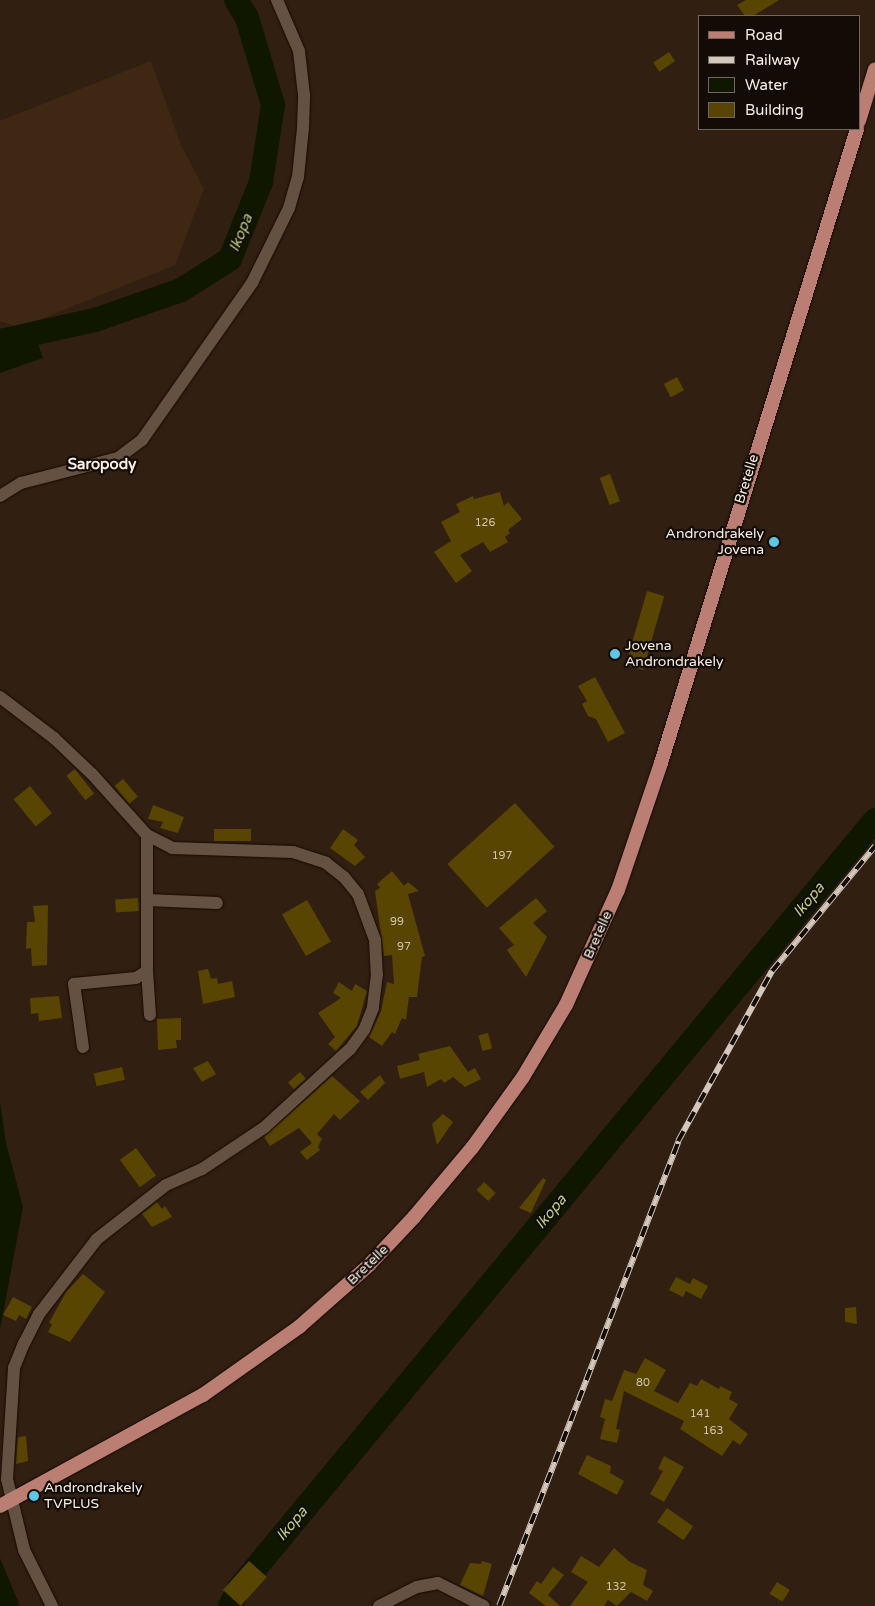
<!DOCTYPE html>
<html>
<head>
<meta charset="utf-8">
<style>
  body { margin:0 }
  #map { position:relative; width:875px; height:1606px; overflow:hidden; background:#312011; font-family:"Varela Round",sans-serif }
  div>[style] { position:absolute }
  .built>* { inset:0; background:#3e2713 }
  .water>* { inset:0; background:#101700 }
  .river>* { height:24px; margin:-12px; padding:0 12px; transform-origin:12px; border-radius:12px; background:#101700 }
  .building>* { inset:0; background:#574501; transform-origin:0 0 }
  .roads { filter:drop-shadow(0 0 1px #190900) drop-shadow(0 0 1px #190900) }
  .minor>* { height:12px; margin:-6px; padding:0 6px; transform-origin:6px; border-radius:6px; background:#655141 }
  .primary>* { height:14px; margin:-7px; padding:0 7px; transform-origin:7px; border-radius:7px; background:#ba7f72 }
  .rail>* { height:5.5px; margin-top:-2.75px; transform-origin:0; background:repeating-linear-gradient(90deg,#130b06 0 11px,#d4c7bc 0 22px); box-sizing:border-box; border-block:1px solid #d4c7bc }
  .dots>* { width:14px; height:14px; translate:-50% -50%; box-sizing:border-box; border:2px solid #130b06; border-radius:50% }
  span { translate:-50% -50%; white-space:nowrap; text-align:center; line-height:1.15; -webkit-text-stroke:4.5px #130b06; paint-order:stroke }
  .number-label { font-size:11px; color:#d1c4ab }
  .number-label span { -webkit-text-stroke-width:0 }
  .street-label { font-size:14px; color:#faeee4 }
  .poi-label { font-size:14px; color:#faeee4 }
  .right { translate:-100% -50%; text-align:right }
  .left { translate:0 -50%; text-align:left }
  .water-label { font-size:15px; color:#b6d07e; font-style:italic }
  .neighbourhood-label { font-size:15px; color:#faeee4; font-weight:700 }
  .legend { position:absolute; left:698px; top:15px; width:162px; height:115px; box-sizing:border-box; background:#130b06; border:1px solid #6f665f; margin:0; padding:6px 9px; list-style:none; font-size:15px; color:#faeee4 }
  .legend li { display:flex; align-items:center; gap:10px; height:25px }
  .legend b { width:25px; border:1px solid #6f665f }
</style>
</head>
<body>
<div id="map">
  <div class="built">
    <i style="clip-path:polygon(151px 61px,181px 145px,204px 189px,175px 265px,19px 328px,0 321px,0 121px)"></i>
  </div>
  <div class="water">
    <i style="clip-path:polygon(37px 341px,43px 358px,0 373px,0 351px)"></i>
    <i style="clip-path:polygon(0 1102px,6px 1143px,23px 1207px,0 1330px)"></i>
    <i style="clip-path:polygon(0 1558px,20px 1606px,0 1606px)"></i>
  </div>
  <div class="river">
    <i style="left:0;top:341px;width:97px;rotate:-12.5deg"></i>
    <i style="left:95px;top:320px;width:91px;rotate:-19.2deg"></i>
    <i style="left:181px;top:290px;width:58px;rotate:-32.3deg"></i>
    <i style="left:230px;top:259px;width:83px;rotate:-68.1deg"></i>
    <i style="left:261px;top:182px;width:78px;rotate:-81.1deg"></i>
    <i style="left:273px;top:105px;width:91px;rotate:-106.6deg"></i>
    <i style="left:247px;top:18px;width:21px;rotate:-121deg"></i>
    <i style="left:230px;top:1606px;width:20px;rotate:-63deg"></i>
    <i style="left:239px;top:1588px;width:997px;rotate:-50.37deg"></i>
  </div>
  <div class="building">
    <i style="clip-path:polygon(746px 0,779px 0,753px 16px,745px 16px,737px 5px)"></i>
    <i style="left:669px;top:52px;width:11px;height:19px;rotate:56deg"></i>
    <i style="left:677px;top:377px;width:15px;height:15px;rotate:62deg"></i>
    <i style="left:610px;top:474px;width:29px;height:11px;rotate:70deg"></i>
    <i style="clip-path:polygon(500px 492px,504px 506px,508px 502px,522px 519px,508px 530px,510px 533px,505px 537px,508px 542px,490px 552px,483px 542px,460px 555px,472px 571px,456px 583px,434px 552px,451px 541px,441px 522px,460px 512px,456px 504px,473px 496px,474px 499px)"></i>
    <i style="left:647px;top:591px;width:18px;height:77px;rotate:16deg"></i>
    <i style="clip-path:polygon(595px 677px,625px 733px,608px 742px,596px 719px,588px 716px,582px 704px,587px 701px,578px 686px)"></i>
    <i style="left:75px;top:769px;width:31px;height:11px;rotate:52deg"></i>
    <i style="left:123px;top:779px;width:23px;height:11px;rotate:50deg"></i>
    <i style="left:30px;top:786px;width:35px;height:21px;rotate:51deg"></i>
    <i style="left:515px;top:803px;width:59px;height:91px;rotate:48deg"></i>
    <i style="clip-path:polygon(153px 805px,184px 817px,178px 833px,160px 828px,163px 822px,148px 819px)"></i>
    <i style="left:214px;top:829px;width:37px;height:12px"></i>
    <i style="clip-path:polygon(343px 829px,358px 840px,354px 845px,365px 857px,355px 866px,330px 848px)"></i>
    <i style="clip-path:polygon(392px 871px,404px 886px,408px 882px,419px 891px,408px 894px,425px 956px,422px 957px,417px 997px,409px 997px,406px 1020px,402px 1018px,395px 1034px,392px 1032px,382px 1046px,369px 1037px,381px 1011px,387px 982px,394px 984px,392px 955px,384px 956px,375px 891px,380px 888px,377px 884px)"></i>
    <i style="left:138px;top:898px;width:13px;height:23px;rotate:86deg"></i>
    <i style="clip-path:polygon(536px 898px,547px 911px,533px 923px,547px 937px,526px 977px,507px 950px,514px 945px,499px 928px)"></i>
    <i style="left:307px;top:900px;width:48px;height:29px;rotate:60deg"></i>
    <i style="clip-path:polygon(48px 905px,47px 965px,32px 966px,31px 948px,26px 949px,27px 922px,35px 922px,33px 906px)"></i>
    <i style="clip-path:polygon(208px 969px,211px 979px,217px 978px,218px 984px,232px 981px,235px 997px,203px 1004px,198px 971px)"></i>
    <i style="clip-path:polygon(339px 982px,352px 991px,355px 984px,367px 991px,357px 1026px,336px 1051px,328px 1044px,335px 1037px,318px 1013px,341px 998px,333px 993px)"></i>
    <i style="clip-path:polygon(59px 996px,62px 1018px,39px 1021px,38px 1013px,31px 1014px,30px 998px)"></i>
    <i style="clip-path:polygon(181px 1018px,181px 1040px,176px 1040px,177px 1048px,158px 1050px,157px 1019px)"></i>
    <i style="left:488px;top:1033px;width:16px;height:10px;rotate:75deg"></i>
    <i style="clip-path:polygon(450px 1046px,468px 1072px,475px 1068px,481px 1079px,465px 1087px,453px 1077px,444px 1083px,441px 1079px,427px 1087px,424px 1072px,400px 1079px,397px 1066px,420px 1060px,418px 1054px)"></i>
    <i style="clip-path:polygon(208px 1061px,216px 1074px,202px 1082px,193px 1068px)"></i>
    <i style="left:122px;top:1067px;width:13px;height:29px;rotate:77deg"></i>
    <i style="left:300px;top:1072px;width:9px;height:16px;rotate:49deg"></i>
    <i style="clip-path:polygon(380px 1075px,385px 1083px,368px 1100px,360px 1092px)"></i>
    <i style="clip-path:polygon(332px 1076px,360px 1101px,340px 1120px,334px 1114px,317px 1134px,322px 1139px,318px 1147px,320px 1150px,307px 1160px,300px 1152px,312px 1143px,299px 1128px,270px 1146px,264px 1137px)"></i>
    <i style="clip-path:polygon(443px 1114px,453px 1122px,437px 1145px,432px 1124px)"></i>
    <i style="left:136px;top:1148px;width:34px;height:20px;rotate:54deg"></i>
    <i style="clip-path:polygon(543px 1178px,546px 1180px,531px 1213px,519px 1208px)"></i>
    <i style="left:484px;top:1182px;width:16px;height:11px;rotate:43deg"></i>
    <i style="clip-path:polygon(157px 1202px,162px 1209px,165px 1206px,172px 1217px,152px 1227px,142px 1214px)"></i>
    <i style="clip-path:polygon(83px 1274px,105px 1292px,70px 1342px,48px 1332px,52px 1324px,49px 1323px,66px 1292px)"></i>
    <i style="clip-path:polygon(676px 1277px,690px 1284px,693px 1278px,708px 1286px,701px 1299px,686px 1291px,683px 1297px,669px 1290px)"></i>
    <i style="clip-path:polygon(13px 1297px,32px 1307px,26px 1319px,19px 1315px,16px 1321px,3px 1315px)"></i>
    <i style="clip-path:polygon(856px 1307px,857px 1324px,845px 1322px,845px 1308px)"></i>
    <i style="clip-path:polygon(645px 1358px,666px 1370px,654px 1391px,678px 1403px,690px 1383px,697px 1386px,701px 1379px,719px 1389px,720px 1386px,732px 1392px,729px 1399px,738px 1404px,729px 1419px,748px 1434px,740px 1445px,733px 1440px,722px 1456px,680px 1429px,684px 1421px,624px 1391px,616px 1429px,620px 1430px,617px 1443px,600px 1439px,605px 1419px,600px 1417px,605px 1399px,612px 1401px,624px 1370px,636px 1374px)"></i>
    <i style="clip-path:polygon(26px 1436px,28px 1461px,16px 1464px,18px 1437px)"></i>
    <i style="clip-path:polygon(587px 1455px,611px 1466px,610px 1473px,624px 1481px,617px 1495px,578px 1474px)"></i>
    <i style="clip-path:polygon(664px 1456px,684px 1467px,664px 1502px,650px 1494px,663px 1471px,658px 1469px)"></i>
    <i style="left:667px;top:1508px;width:32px;height:17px;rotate:35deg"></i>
    <i style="clip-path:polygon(614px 1548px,630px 1562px,647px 1570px,643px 1585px,653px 1591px,647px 1601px,631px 1592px,617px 1606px,608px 1600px,604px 1606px,570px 1606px,588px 1582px,571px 1572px,581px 1556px,599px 1567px)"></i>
    <i style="left:249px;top:1561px;width:24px;height:39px;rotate:42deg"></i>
    <i style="clip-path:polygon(482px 1561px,492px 1564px,483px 1596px,460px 1585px,470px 1563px,481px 1564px)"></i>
    <i style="clip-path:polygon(553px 1567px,564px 1575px,548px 1595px,560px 1606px,546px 1606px,529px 1593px,537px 1581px,541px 1584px)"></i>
    <i style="left:777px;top:1582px;width:15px;height:14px;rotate:32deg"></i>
  </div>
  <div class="roads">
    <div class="minor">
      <i style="left:0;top:496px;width:25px;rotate:-32deg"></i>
      <i style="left:21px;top:483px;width:100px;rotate:-14.5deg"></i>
      <i style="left:118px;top:458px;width:30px;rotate:-37deg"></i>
      <i style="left:142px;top:440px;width:192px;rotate:-55deg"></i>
      <i style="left:252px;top:283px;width:84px;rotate:-63.7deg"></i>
      <i style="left:289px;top:208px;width:32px;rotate:-74deg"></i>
      <i style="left:298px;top:177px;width:49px;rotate:-84.2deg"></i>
      <i style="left:303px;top:128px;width:33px;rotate:-88deg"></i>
      <i style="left:304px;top:95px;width:44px;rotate:-96.5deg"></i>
      <i style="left:299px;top:51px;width:56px;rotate:-113.3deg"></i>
      <i style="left:0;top:697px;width:68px;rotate:37.2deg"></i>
      <i style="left:54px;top:738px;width:52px;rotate:43.5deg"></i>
      <i style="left:92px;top:774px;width:82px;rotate:48deg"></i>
      <i style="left:147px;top:835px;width:28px;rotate:27deg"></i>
      <i style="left:172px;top:848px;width:121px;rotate:1.9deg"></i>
      <i style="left:293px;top:852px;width:35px;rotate:18deg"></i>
      <i style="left:326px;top:863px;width:23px;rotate:38deg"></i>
      <i style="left:344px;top:877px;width:22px;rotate:51deg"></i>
      <i style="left:358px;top:894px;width:49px;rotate:69.7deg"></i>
      <i style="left:375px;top:940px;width:34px;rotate:87deg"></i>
      <i style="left:377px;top:974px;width:34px;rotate:97deg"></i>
      <i style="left:373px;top:1008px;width:24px;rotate:112deg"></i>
      <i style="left:364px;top:1030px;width:24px;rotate:126deg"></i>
      <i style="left:350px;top:1049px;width:115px;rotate:137.5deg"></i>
      <i style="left:265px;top:1127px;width:76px;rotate:146.3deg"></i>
      <i style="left:202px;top:1169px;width:39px;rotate:156deg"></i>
      <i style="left:166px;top:1185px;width:88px;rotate:142deg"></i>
      <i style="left:97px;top:1239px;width:95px;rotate:127.7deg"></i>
      <i style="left:39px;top:1314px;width:33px;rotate:117deg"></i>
      <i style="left:24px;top:1343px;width:27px;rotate:112deg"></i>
      <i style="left:14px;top:1368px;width:111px;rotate:93.6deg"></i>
      <i style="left:7px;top:1479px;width:73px;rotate:76.5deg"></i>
      <i style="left:24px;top:1550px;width:63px;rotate:63.4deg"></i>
      <i style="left:147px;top:900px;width:70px;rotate:2.5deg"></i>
      <i style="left:147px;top:971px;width:44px;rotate:86.1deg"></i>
      <i style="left:83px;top:1047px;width:64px;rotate:-98.1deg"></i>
      <i style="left:74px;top:984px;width:62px;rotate:-5.5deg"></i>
      <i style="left:136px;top:978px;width:13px;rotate:-32deg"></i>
      <i style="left:147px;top:971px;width:136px;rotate:-90deg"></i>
      <i style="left:379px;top:1606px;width:42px;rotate:-26.6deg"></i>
      <i style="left:417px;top:1587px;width:21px;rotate:-11deg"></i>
      <i style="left:438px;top:1583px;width:51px;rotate:26.6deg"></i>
    </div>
    <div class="primary">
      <i style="left:859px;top:121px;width:54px;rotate:-72.9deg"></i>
      <i style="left:0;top:1506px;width:231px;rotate:-28.7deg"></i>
      <i style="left:203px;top:1395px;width:118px;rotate:-35.3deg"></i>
      <i style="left:299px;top:1327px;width:94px;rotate:-41.5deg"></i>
      <i style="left:369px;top:1265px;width:66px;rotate:-46.8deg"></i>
      <i style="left:414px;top:1217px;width:90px;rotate:-50deg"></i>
      <i style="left:472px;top:1148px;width:87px;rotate:-54.3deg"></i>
      <i style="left:523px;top:1077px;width:84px;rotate:-59.2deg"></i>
      <i style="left:566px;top:1005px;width:126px;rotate:-65.7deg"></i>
      <i style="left:618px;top:890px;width:134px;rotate:-71.3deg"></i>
      <i style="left:661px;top:763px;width:664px;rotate:-72.82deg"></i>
    </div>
  </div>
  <div class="rail">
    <i style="left:499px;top:1606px;width:498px;rotate:-68.9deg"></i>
    <i style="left:678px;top:1141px;width:194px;rotate:-61.1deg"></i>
    <i style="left:772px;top:971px;width:162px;rotate:-50.5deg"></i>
  </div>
  <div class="dots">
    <i style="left:774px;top:542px;background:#5ac8e6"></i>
    <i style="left:615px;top:654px;background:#5ac8e6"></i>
    <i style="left:34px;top:1496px;background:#5ac8e6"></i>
  </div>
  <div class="number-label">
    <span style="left:485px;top:523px">126</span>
    <span style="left:502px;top:856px">197</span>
    <span style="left:397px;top:922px">99</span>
    <span style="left:404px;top:947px">97</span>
    <span style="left:643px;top:1383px">80</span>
    <span style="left:700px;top:1414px">141</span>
    <span style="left:713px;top:1431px">163</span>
    <span style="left:616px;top:1587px">132</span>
  </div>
  <div class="street-label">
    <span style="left:747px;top:479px;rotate:-73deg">Bretelle</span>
    <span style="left:598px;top:935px;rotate:-66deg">Bretelle</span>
    <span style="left:368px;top:1265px;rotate:-44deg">Bretelle</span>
  </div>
  <div class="poi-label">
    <span class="right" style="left:764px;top:542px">Androndrakely<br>Jovena</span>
    <span class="left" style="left:625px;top:654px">Jovena<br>Androndrakely</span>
    <span class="left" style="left:44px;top:1496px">Androndrakely<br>TVPLUS</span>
  </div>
  <div class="water-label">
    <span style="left:241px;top:233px;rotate:-68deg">Ikopa</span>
    <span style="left:809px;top:900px;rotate:-50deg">Ikopa</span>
    <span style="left:551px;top:1212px;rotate:-50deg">Ikopa</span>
    <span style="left:292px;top:1524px;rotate:-50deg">Ikopa</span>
  </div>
  <div class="neighbourhood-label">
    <span style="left:102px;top:465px">Saropody</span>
  </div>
  <ul class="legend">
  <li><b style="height:6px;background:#ba7f72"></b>Road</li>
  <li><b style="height:6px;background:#d4c7bc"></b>Railway</li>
  <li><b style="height:14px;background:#101700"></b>Water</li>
  <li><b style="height:14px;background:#574501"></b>Building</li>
  </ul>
</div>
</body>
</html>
